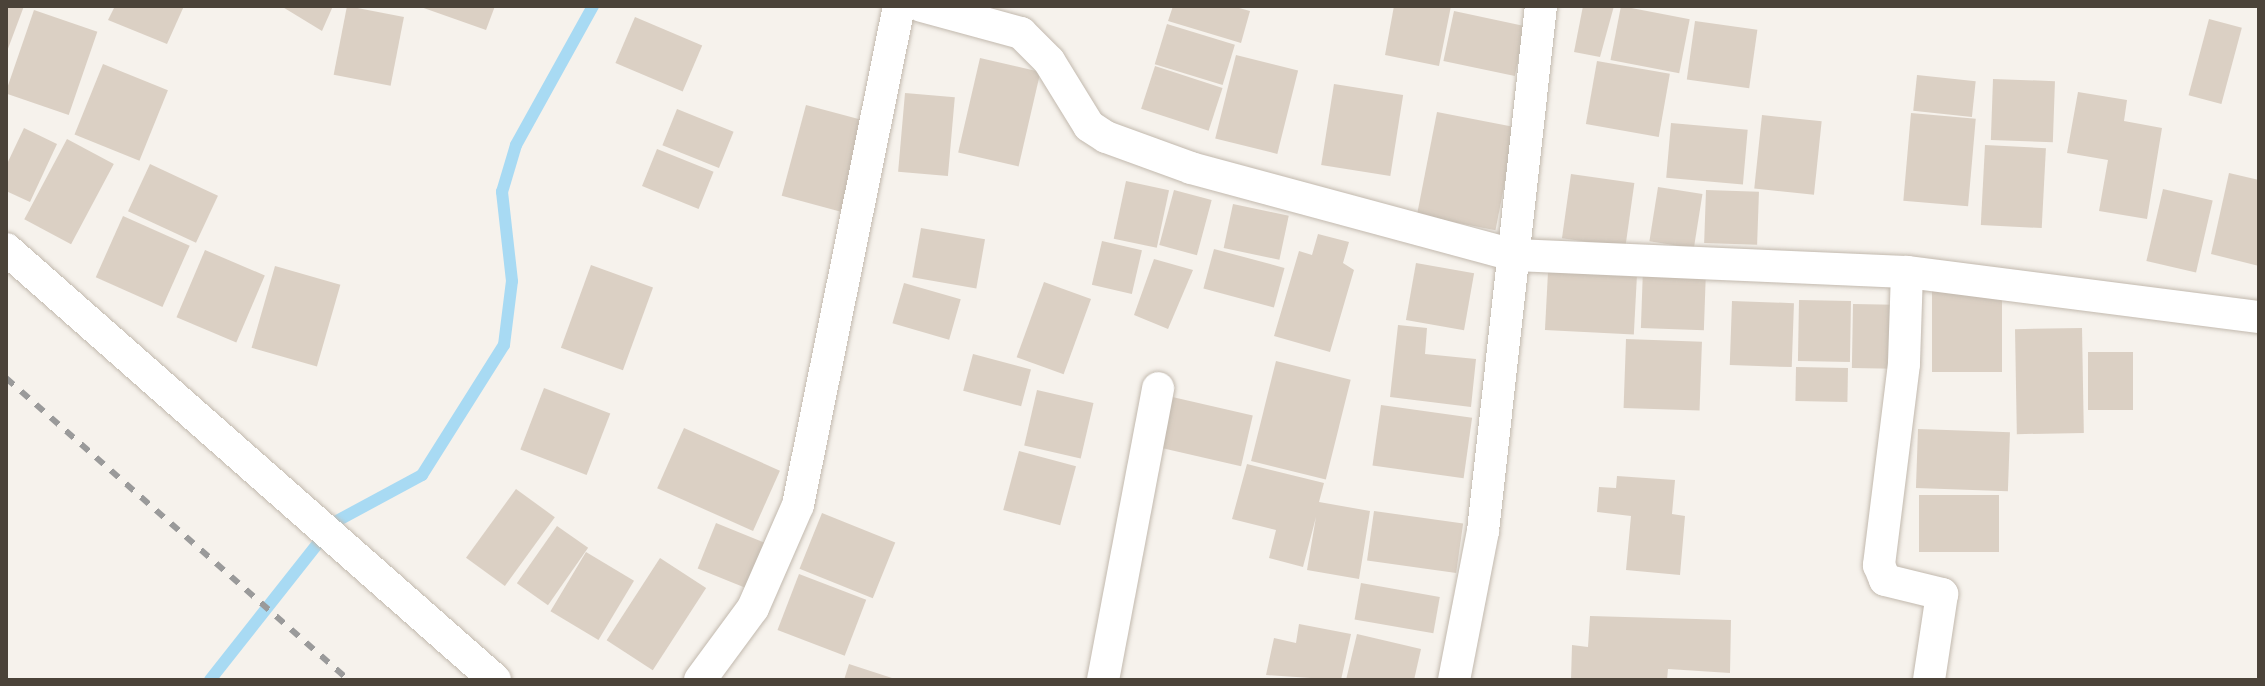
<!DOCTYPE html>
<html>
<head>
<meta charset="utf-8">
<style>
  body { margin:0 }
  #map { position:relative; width:2265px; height:686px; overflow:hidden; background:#f6f2ec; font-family:Barlow,sans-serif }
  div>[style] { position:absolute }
  .stream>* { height:12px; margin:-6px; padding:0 6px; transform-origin:6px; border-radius:6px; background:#a8daf3 }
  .building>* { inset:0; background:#dbd0c4; transform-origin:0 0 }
  .roads { filter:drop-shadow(0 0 2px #c2b9ae) drop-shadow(0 0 2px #c2b9ae) }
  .street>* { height:32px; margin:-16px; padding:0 16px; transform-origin:16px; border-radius:16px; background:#fff }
  .rail>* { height:6px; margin-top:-3px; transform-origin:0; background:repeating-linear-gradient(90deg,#9a9a9a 0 10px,transparent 0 20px) }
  span { translate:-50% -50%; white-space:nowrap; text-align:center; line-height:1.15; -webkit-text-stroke:8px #fff; paint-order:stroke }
  .frame { position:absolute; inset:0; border:8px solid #4b4339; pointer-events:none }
</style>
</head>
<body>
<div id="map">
  <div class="stream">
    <i style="left:210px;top:680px;width:201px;rotate:-51.7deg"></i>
    <i style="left:335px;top:522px;width:99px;rotate:-28.4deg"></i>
    <i style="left:422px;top:475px;width:154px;rotate:-57.8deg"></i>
    <i style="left:504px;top:345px;width:64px;rotate:-82.9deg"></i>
    <i style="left:512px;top:281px;width:90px;rotate:-96.4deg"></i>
    <i style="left:502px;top:192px;width:49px;rotate:-73.4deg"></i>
    <i style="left:516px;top:145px;width:159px;rotate:-61deg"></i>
  </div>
  <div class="building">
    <i style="clip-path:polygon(6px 6px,24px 6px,6px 54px)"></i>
    <i style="clip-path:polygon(115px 6px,184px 6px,167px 44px,108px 20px)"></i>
    <i style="clip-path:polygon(281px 6px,333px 6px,322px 31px)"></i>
    <i style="left:347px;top:6px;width:58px;height:70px;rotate:11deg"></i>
    <i style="clip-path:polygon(418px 6px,495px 6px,486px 30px)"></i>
    <i style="clip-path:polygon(1173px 6px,1232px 6px,1250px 11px,1241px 43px,1168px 21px)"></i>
    <i style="clip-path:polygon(1394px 6px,1451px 6px,1439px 66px,1385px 55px)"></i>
    <i style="clip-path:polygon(1583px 6px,1614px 6px,1600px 57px,1574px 52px)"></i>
    <i style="left:1621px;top:6px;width:70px;height:55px;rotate:11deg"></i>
    <i style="left:34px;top:10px;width:67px;height:88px;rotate:19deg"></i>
    <i style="left:1454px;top:11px;width:73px;height:51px;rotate:12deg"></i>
    <i style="left:635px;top:17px;width:73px;height:50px;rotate:23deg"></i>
    <i style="left:2209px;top:19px;width:34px;height:79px;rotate:15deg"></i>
    <i style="left:1695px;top:21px;width:63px;height:59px;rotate:8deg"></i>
    <i style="left:1167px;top:24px;width:71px;height:42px;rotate:17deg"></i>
    <i style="left:1236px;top:55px;width:64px;height:86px;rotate:14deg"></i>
    <i style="left:980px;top:58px;width:62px;height:97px;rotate:13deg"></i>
    <i style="left:1597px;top:61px;width:74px;height:64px;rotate:10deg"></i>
    <i style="left:103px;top:64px;width:70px;height:76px;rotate:22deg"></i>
    <i style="left:1155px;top:66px;width:71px;height:45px;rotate:18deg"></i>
    <i style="left:1917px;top:75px;width:59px;height:36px;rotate:6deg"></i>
    <i style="left:1993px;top:79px;width:62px;height:61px;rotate:2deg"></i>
    <i style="left:1334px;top:84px;width:70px;height:82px;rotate:9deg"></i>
    <i style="clip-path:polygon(2078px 92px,2127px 100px,2124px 121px,2162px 128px,2147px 219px,2099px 211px,2108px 160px,2067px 153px)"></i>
    <i style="left:905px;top:93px;width:50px;height:79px;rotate:5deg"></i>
    <i style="left:806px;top:105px;width:67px;height:94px;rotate:15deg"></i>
    <i style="left:677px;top:109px;width:61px;height:39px;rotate:22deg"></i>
    <i style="left:1437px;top:112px;width:80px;height:105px;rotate:11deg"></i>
    <i style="left:1911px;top:113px;width:65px;height:88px;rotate:5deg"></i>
    <i style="left:1762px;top:115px;width:60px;height:74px;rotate:6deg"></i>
    <i style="left:1671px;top:123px;width:77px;height:55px;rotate:5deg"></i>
    <i style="clip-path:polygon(24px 128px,57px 144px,30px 202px,6px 191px,6px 166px)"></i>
    <i style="left:67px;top:139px;width:53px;height:91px;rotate:28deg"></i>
    <i style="left:1985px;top:145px;width:61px;height:80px;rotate:3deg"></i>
    <i style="left:657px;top:149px;width:61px;height:40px;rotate:22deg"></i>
    <i style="left:150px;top:164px;width:75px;height:52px;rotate:25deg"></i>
    <i style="clip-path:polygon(2229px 173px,2259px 180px,2259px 266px,2211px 254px)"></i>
    <i style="left:1571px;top:174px;width:64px;height:65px;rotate:8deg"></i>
    <i style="left:1126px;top:181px;width:44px;height:59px;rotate:12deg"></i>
    <i style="left:1658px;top:187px;width:45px;height:55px;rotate:9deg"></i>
    <i style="left:2163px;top:189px;width:51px;height:74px;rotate:13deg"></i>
    <i style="left:1174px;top:190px;width:39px;height:57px;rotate:15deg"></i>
    <i style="left:1706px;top:190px;width:53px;height:53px;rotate:2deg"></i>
    <i style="left:1233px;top:204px;width:57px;height:45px;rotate:12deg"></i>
    <i style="left:123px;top:216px;width:73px;height:67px;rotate:24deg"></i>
    <i style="left:921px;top:228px;width:65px;height:50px;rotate:10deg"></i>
    <i style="clip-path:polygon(1318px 234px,1349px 242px,1343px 263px,1354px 270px,1330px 352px,1274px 336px,1299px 251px,1312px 255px)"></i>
    <i style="left:1102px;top:241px;width:41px;height:45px;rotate:13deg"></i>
    <i style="left:1214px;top:249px;width:73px;height:41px;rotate:15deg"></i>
    <i style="left:205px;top:250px;width:65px;height:73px;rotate:23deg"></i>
    <i style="clip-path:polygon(1154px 259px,1193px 270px,1168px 329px,1134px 315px)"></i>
    <i style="left:1416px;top:263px;width:59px;height:58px;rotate:10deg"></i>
    <i style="left:591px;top:265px;width:66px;height:88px;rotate:20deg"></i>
    <i style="left:275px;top:266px;width:68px;height:85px;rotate:16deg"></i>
    <i style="left:1643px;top:268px;width:63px;height:60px;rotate:2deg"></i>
    <i style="left:1548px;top:272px;width:89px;height:58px;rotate:3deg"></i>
    <i style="left:1044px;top:282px;width:50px;height:80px;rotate:20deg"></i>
    <i style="left:904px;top:283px;width:59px;height:42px;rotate:16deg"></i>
    <i style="left:1932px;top:286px;width:70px;height:86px"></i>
    <i style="left:1799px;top:300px;width:52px;height:61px;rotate:1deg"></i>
    <i style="left:1732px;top:301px;width:62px;height:64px;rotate:2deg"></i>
    <i style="left:1853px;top:304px;width:42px;height:64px;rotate:1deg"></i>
    <i style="clip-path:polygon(1398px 325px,1427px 328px,1425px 354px,1476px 359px,1471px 407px,1390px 397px)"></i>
    <i style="left:2082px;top:328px;width:105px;height:67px;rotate:89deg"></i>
    <i style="left:1626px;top:339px;width:76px;height:69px;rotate:2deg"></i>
    <i style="left:2088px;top:352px;width:45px;height:58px"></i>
    <i style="left:973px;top:354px;width:60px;height:38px;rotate:15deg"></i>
    <i style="left:1276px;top:361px;width:77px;height:103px;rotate:14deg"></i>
    <i style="left:1796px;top:367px;width:52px;height:34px;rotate:1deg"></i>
    <i style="left:544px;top:388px;width:71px;height:66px;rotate:21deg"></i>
    <i style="left:1037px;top:390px;width:58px;height:57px;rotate:13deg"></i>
    <i style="left:1168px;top:396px;width:87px;height:52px;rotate:13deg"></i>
    <i style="left:1381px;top:405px;width:92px;height:61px;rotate:8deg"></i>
    <i style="left:684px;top:428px;width:105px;height:66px;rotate:24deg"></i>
    <i style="left:1918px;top:429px;width:92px;height:59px;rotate:2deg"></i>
    <i style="left:1019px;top:451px;width:59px;height:61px;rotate:15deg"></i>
    <i style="clip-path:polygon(1247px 464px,1324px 483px,1319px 502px,1370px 511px,1359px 579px,1307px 570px,1316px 517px,1303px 567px,1269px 558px,1276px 530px,1232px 519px)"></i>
    <i style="clip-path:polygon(1617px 476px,1675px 480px,1672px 514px,1685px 516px,1680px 575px,1626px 570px,1631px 516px,1597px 512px,1599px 487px,1616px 488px)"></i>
    <i style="left:516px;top:489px;width:48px;height:85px;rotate:36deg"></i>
    <i style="left:1919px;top:495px;width:80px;height:57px"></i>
    <i style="left:1374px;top:511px;width:90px;height:50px;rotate:8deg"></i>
    <i style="left:822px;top:513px;width:79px;height:60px;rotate:22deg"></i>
    <i style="left:716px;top:523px;width:56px;height:49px;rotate:22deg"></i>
    <i style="left:557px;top:526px;width:38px;height:70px;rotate:35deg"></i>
    <i style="left:586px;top:552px;width:56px;height:69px;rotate:31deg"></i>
    <i style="left:660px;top:558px;width:55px;height:98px;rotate:33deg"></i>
    <i style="left:799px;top:574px;width:72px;height:60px;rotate:21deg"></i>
    <i style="left:1361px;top:583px;width:80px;height:37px;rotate:10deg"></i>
    <i style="clip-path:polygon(1590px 616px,1731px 620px,1730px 673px,1668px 669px,1667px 680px,1571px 680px,1572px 645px,1588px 647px)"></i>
    <i style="clip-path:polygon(1299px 624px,1351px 634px,1341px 680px,1266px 675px,1274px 638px,1296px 643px)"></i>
    <i style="clip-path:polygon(1357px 634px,1421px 649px,1414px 680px,1346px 680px)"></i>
    <i style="clip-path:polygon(849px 664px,895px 679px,895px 680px,844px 680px)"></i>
  </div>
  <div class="roads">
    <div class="street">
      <i style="left:922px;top:6px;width:103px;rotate:15.3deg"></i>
      <i style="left:1021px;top:33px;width:40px;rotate:45deg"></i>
      <i style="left:1049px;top:61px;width:76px;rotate:58.4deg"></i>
      <i style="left:1089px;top:126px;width:20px;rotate:33deg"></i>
      <i style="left:1106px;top:137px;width:90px;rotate:20deg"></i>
      <i style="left:1191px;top:168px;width:335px;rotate:15.1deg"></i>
      <i style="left:1514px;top:255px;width:393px;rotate:2.5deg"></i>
      <i style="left:1907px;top:272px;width:355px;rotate:7.3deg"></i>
      <i style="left:6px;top:249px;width:652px;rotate:41.39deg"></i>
      <i style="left:1907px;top:272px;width:92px;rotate:91.9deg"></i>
      <i style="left:1904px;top:364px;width:203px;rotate:97.1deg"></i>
      <i style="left:1879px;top:565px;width:16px;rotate:68deg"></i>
      <i style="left:1885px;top:580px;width:59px;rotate:13.8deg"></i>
      <i style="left:1942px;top:594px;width:87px;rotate:98.6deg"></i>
      <i style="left:700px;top:680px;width:89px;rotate:-53.6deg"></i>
      <i style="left:753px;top:608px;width:112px;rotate:-66.4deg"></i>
      <i style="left:798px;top:505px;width:509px;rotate:-78.56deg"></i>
      <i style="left:1103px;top:680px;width:297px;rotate:-79.3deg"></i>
      <i style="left:1454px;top:680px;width:152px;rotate:-79deg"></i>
      <i style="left:1483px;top:531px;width:528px;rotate:-83.7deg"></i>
    </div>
  </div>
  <div class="rail">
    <i style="left:6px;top:378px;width:457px;rotate:41.4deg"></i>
  </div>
  <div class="frame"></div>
</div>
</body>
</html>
